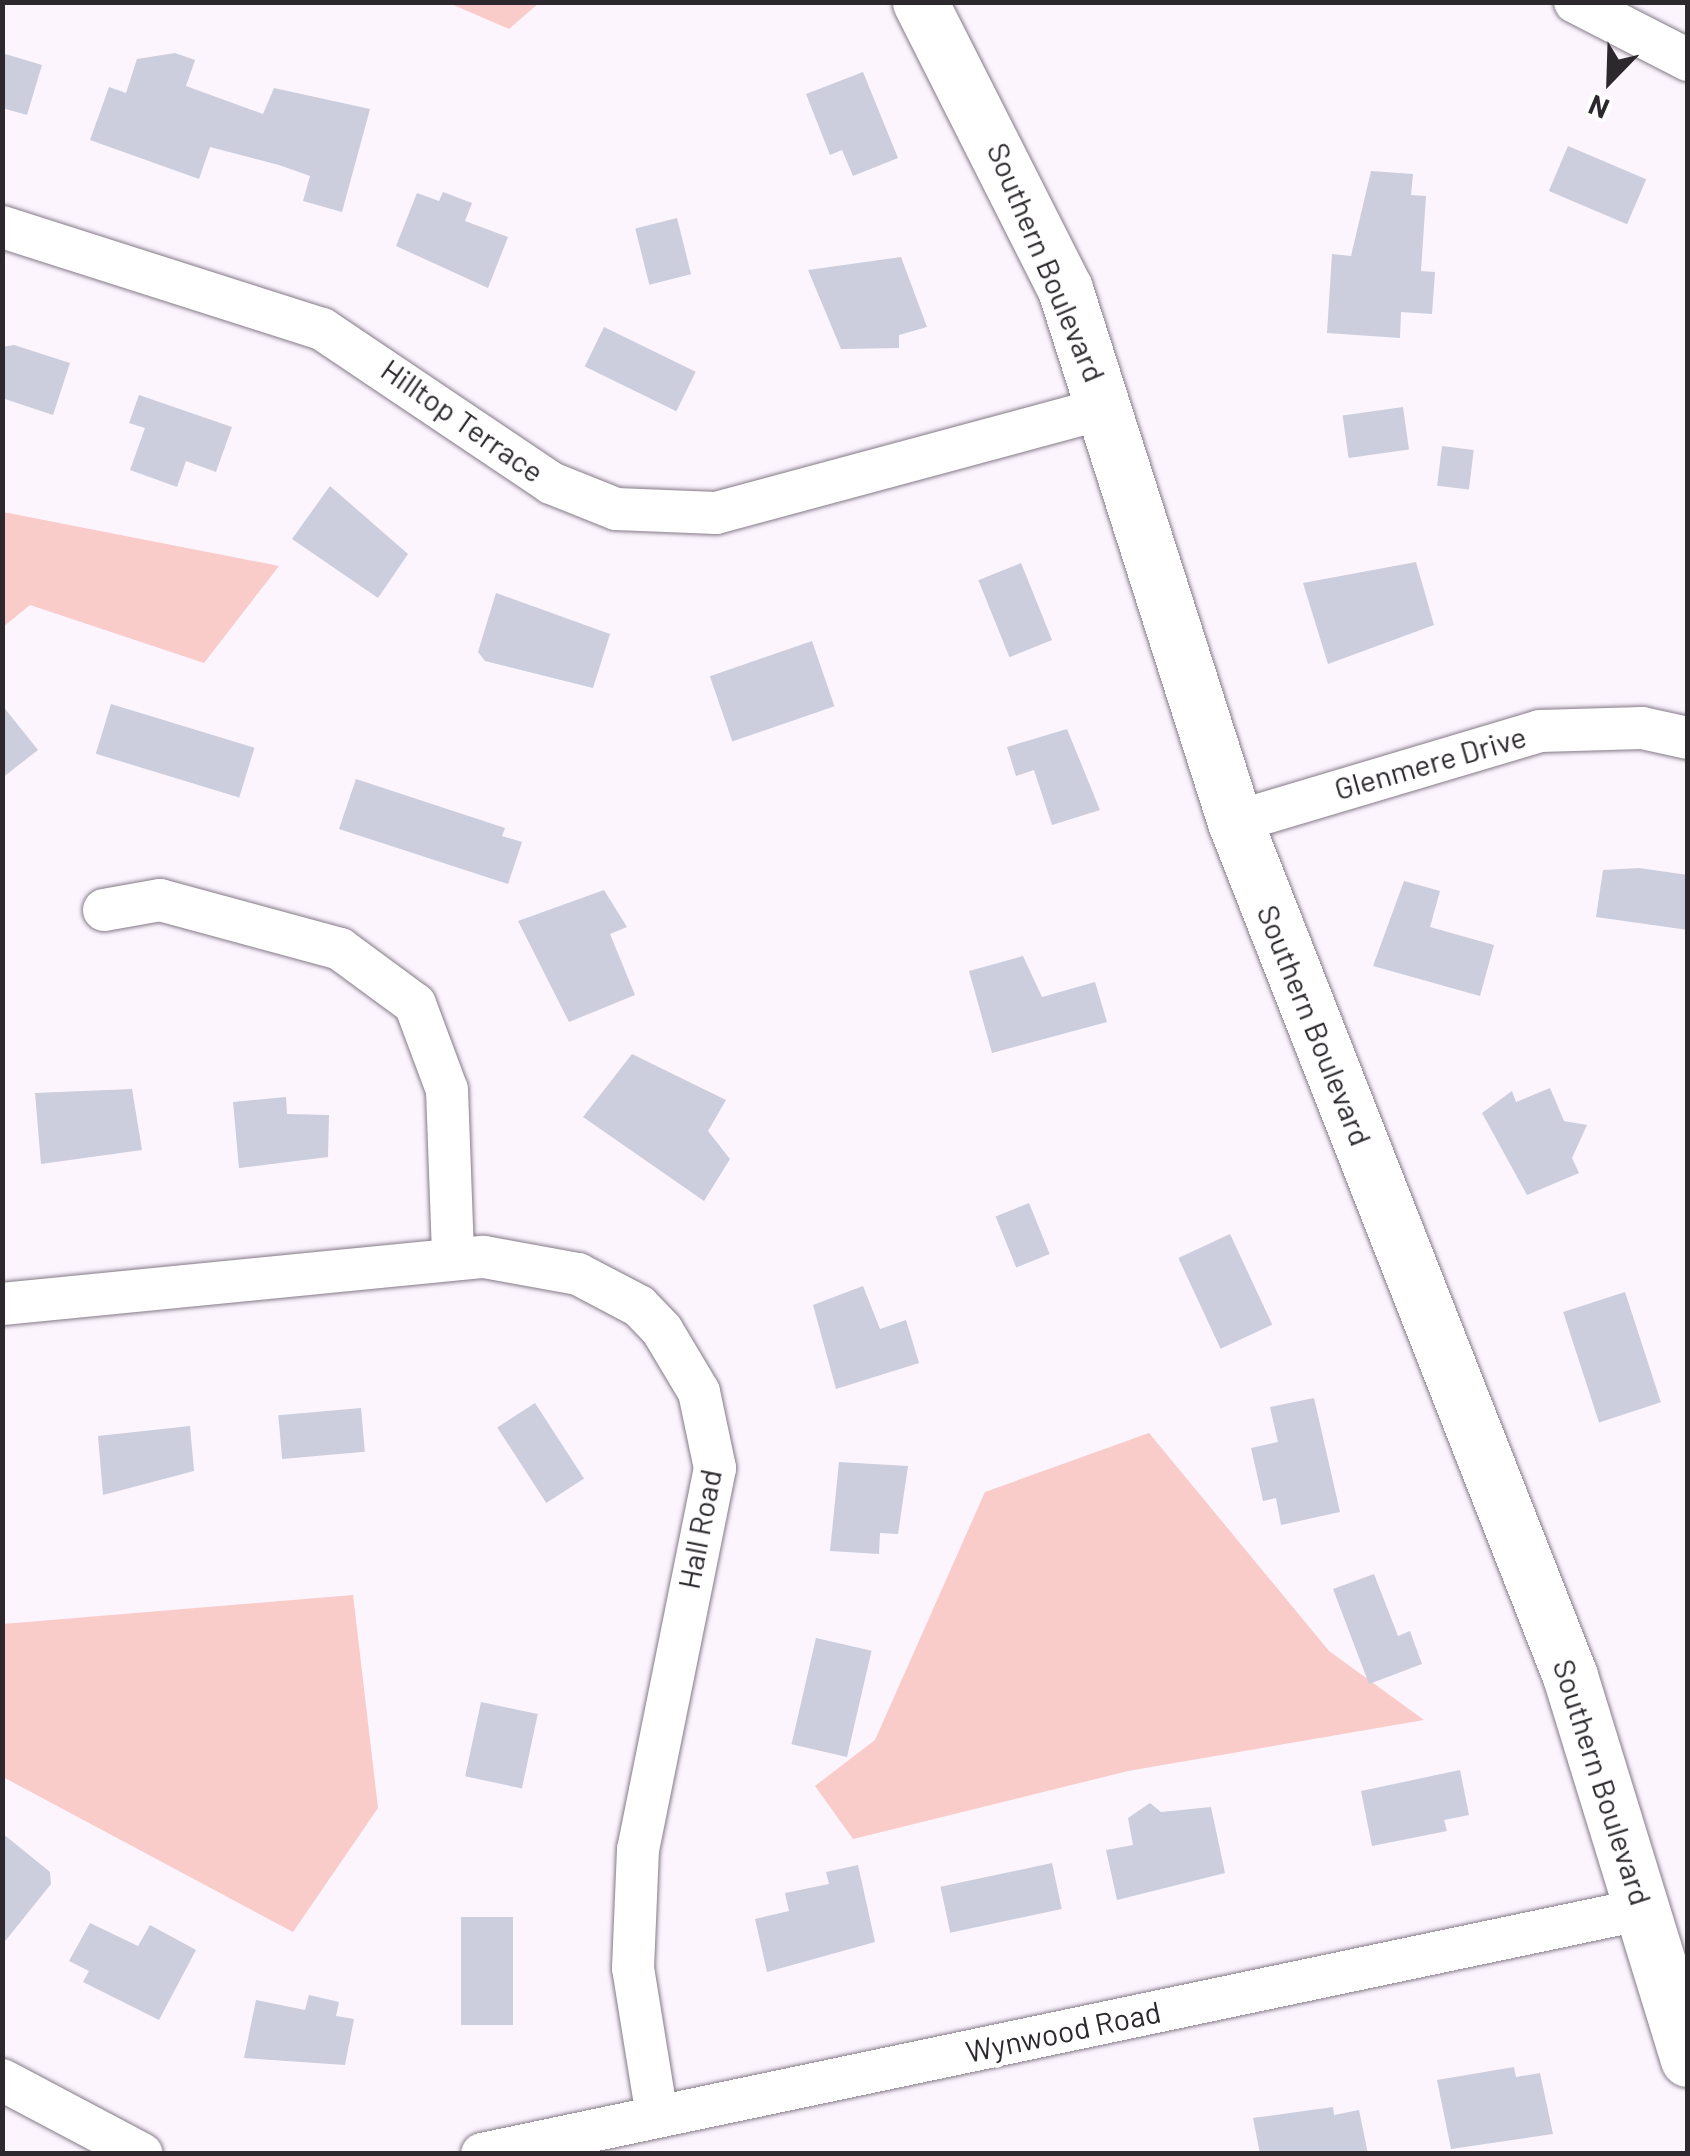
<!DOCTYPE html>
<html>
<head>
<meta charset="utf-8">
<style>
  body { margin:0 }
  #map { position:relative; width:1690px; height:2156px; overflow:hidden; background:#fcf5fe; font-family:Barlow,sans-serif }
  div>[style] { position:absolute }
  .green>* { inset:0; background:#f9cbc9 }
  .building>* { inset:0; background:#cccddd; transform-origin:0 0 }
  .roads { filter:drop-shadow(0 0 2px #847a87) drop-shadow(0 0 2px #847a87) }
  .minor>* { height:42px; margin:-21px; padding:0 21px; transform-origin:21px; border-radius:21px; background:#fff }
  .secondary>* { height:55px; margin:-27.5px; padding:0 27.5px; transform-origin:27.5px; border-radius:27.5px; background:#fff }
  span { translate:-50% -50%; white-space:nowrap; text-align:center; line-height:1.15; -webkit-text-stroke:9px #fff; paint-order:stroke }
  .street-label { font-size:30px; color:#2c282e }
  .frame { position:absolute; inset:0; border:5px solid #2c282e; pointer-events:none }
  .north { position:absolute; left:1560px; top:30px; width:100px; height:100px; -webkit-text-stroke:8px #fff; paint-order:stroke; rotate:203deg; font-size:28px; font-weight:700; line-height:40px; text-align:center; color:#2c282e }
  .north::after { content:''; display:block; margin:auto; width:35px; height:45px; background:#2c282e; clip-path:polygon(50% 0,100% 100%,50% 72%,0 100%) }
</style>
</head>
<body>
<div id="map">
  <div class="green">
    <i style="clip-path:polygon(449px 3px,539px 3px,509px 29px)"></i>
    <i style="clip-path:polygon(3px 512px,279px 566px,204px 663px,30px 605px,3px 627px)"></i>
    <i style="clip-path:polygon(1149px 1433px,1329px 1651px,1424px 1720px,1128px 1771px,853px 1839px,815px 1786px,875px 1740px,985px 1492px)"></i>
    <i style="clip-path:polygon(353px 1595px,378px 1808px,293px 1932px,3px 1777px,3px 1624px)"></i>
  </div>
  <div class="building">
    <i style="clip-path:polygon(2px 53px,42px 65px,27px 115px,2px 108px)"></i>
    <i style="clip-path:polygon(175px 53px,195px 60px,186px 86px,263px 114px,274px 88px,370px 109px,342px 212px,303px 201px,310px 176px,279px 165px,210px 147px,199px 179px,90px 140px,109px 87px,126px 93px,137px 59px)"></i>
    <i style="clip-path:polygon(863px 72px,898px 158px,853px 176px,842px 150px,830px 155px,806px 94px)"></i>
    <i style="left:1568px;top:146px;width:85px;height:49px;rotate:23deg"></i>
    <i style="clip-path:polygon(1371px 171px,1413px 174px,1411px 195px,1426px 196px,1421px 271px,1435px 272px,1432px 314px,1401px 312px,1400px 338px,1327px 333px,1332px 254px,1351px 256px)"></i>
    <i style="clip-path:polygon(443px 192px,472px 203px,465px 221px,508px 237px,488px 288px,396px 246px,417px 193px,439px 201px)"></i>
    <i style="left:677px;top:218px;width:58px;height:43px;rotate:76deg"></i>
    <i style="clip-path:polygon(901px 257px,927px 327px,899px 335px,899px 348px,841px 349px,808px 270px)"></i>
    <i style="left:604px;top:327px;width:102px;height:44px;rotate:26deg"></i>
    <i style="clip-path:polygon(14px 345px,70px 363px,53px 415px,2px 398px,2px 347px)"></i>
    <i style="clip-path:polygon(139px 395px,232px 427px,216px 472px,186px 461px,177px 487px,130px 470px,145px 428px,129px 423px)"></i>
    <i style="left:1403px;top:407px;width:43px;height:61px;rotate:82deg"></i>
    <i style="left:1442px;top:446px;width:32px;height:40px;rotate:7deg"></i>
    <i style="clip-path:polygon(330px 486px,408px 554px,378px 598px,292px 539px)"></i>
    <i style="clip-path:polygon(1416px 562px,1434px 625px,1328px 664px,1303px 583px)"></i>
    <i style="left:1021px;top:563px;width:83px;height:46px;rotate:68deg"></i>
    <i style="clip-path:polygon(496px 593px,610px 634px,593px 688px,485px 661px,478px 652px)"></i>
    <i style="left:812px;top:641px;width:69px;height:108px;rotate:71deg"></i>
    <i style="left:111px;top:704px;width:150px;height:52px;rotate:17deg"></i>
    <i style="clip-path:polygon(2px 705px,38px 750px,2px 778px)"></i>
    <i style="clip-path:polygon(1067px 729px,1100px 810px,1052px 825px,1034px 770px,1016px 776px,1007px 747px)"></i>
    <i style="clip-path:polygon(356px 779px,505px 828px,502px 836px,522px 842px,508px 884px,339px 829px)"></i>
    <i style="clip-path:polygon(1639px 868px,1688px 875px,1688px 930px,1596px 917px,1603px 870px)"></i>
    <i style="clip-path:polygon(1404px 881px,1440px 891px,1430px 927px,1494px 945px,1480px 996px,1373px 966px)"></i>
    <i style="clip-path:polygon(604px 890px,627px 927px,610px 934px,635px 995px,569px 1022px,518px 921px)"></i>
    <i style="clip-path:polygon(1023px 956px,1042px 997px,1095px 982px,1107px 1022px,992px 1053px,969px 971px)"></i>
    <i style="clip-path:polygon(632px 1054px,726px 1100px,708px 1131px,730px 1159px,704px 1201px,583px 1117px)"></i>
    <i style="clip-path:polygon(1550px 1088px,1564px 1121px,1587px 1125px,1572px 1158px,1579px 1173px,1527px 1195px,1482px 1113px,1512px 1091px,1516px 1102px)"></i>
    <i style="clip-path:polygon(132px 1089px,142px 1150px,41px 1164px,35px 1093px)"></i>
    <i style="clip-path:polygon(286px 1097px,287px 1114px,329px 1115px,328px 1157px,239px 1168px,233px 1102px)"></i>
    <i style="left:1029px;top:1203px;width:55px;height:36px;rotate:68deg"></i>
    <i style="left:1230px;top:1234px;width:100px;height:57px;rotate:65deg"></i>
    <i style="clip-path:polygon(863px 1286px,880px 1329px,906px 1320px,919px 1363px,836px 1389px,813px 1305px)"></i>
    <i style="left:1625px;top:1292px;width:116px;height:65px;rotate:72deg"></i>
    <i style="clip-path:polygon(1314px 1398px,1340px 1512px,1281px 1525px,1276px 1498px,1263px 1501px,1251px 1448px,1278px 1442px,1270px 1407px)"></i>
    <i style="left:535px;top:1403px;width:90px;height:45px;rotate:57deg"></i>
    <i style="left:361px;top:1408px;width:44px;height:83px;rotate:85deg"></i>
    <i style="clip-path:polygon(190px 1426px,194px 1471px,103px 1495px,98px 1436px)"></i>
    <i style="clip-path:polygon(839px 1462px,908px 1466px,898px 1534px,880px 1533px,879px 1554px,830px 1551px)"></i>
    <i style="clip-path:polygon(1374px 1574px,1398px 1636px,1410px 1631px,1422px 1664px,1369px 1684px,1333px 1589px)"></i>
    <i style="left:816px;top:1638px;width:57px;height:109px;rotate:13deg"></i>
    <i style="left:481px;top:1702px;width:58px;height:76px;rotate:12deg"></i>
    <i style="clip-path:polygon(1460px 1770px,1469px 1815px,1444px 1820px,1447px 1831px,1372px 1846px,1361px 1791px)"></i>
    <i style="clip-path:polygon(1150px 1803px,1161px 1812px,1211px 1807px,1225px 1873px,1117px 1900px,1106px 1850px,1133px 1845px,1128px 1818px)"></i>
    <i style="clip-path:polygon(2px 1833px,50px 1872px,51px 1884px,2px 1945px)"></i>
    <i style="left:1052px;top:1863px;width:47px;height:114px;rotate:78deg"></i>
    <i style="clip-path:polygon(858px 1865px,875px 1942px,767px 1972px,755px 1919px,789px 1911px,785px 1893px,829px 1884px,826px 1872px)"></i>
    <i style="left:461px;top:1917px;width:52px;height:108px"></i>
    <i style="clip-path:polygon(90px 1923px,138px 1946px,150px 1925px,196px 1950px,159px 2020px,83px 1982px,89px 1971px,69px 1961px)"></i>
    <i style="clip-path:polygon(309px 1995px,339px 2002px,336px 2016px,354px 2019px,345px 2065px,244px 2058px,256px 2000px,305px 2010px)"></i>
    <i style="clip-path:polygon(1514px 2067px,1516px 2077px,1540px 2073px,1553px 2134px,1451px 2149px,1437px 2080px)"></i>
    <i style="clip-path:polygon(1333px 2107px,1334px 2115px,1359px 2110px,1368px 2154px,1260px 2154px,1253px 2118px)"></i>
  </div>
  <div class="roads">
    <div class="minor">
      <i style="left:1575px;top:2px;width:127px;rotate:27.2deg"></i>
      <i style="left:2px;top:227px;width:336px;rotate:17.7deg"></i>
      <i style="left:322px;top:329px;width:276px;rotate:33.9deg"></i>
      <i style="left:551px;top:483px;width:70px;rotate:21.8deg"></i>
      <i style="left:616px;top:509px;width:100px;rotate:2.3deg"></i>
      <i style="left:716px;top:513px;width:406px;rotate:-15.1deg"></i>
      <i style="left:1235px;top:822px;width:318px;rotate:-16.6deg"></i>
      <i style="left:1540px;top:731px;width:102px;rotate:-1.7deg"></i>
      <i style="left:1642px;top:728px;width:47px;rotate:12.3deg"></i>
      <i style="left:104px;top:910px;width:57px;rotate:-10.1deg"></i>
      <i style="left:160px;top:900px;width:187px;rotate:15.2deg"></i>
      <i style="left:340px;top:949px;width:93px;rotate:36.3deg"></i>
      <i style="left:415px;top:1004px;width:92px;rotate:69.6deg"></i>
      <i style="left:447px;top:1090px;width:167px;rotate:87.9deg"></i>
      <i style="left:2px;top:1304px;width:484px;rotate:-5.6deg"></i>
      <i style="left:484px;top:1257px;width:96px;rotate:10.3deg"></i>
      <i style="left:578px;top:1274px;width:69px;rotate:27.7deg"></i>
      <i style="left:639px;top:1306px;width:33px;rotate:46deg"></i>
      <i style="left:662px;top:1330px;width:72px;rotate:59.2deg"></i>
      <i style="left:699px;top:1392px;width:78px;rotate:78.1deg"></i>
      <i style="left:715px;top:1468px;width:389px;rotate:101.4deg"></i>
      <i style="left:638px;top:1849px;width:119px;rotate:92.4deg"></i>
      <i style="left:633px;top:1968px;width:150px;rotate:80.8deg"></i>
      <i style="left:2px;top:2080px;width:158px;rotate:27.9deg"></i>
      <i style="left:482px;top:2154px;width:1188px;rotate:-11.91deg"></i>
    </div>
    <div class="secondary">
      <i style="left:920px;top:2px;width:322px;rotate:63.2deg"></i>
      <i style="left:1065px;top:289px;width:559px;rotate:72.31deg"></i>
      <i style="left:1235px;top:822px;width:917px;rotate:68.58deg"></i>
      <i style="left:1570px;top:1676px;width:401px;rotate:72.9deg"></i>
    </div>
  </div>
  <div class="street-label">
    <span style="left:1047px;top:262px;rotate:67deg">Southern Boulevard</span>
    <span style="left:463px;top:420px;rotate:35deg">Hilltop Terrace</span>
    <span style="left:1430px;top:762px;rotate:-16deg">Glenmere Drive</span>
    <span style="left:1315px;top:1025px;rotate:68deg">Southern Boulevard</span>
    <span style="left:699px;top:1529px;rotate:-79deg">Hall Road</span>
    <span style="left:1603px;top:1782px;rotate:72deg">Southern Boulevard</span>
    <span style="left:1063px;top:2031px;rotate:-12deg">Wynwood Road</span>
  </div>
  <div class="frame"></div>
  <div class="north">N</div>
</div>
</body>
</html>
